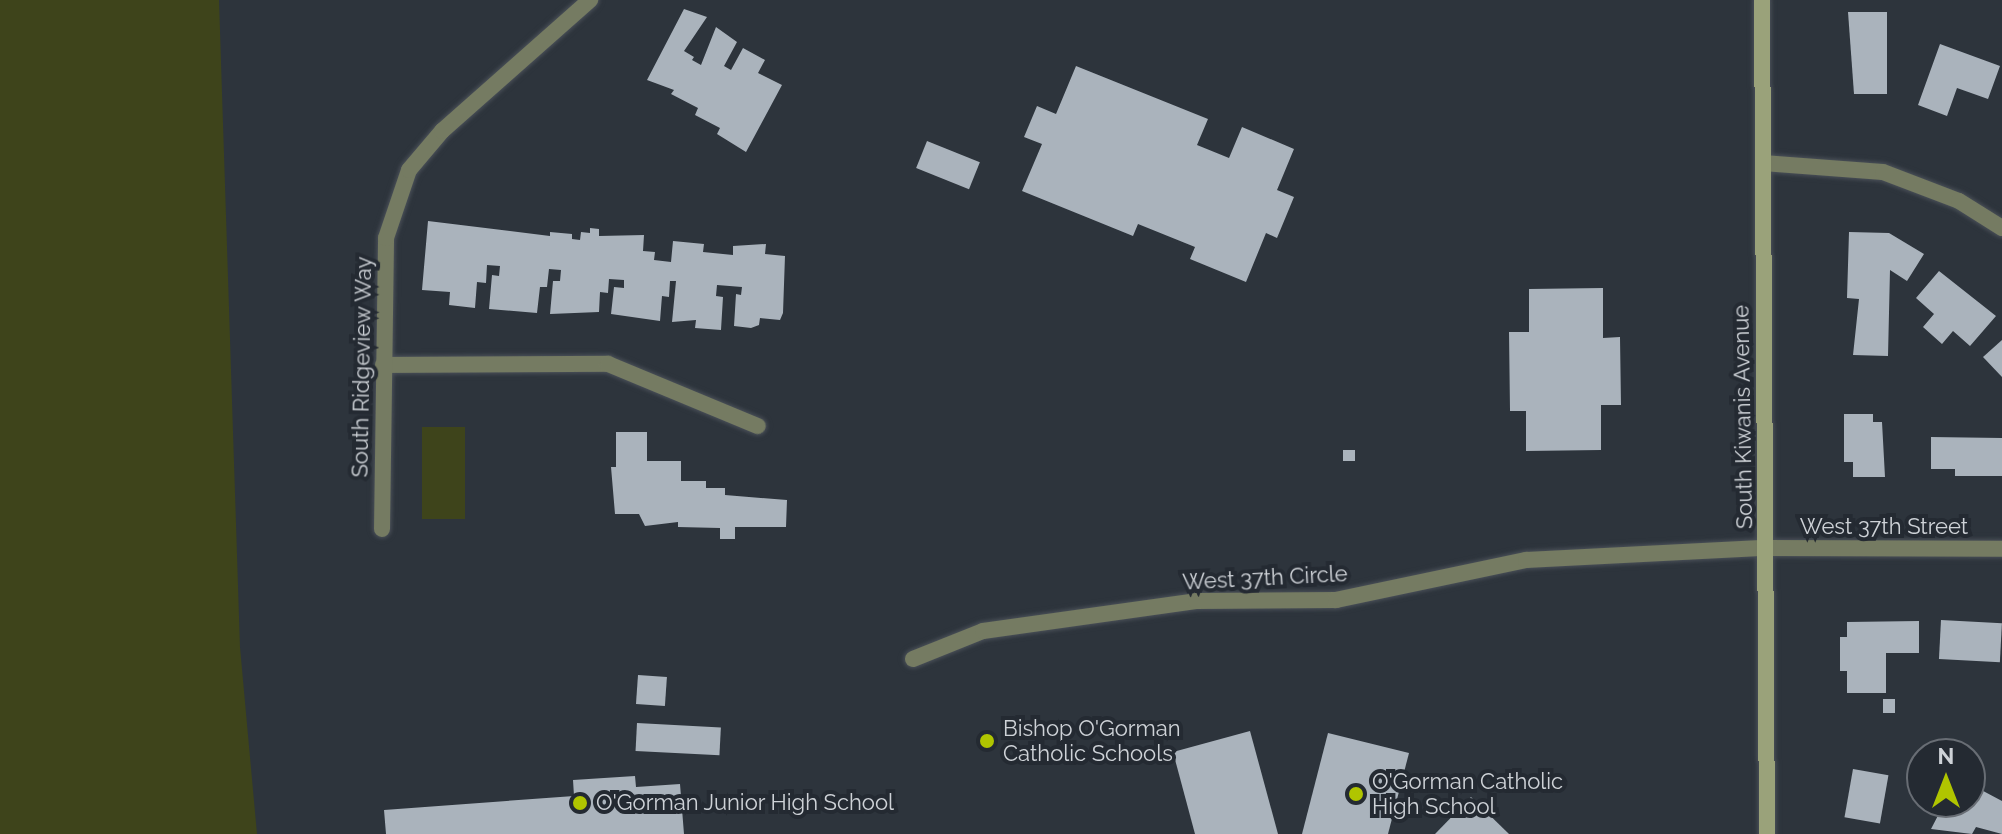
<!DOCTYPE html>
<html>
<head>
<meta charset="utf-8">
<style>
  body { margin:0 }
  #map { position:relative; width:2002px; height:834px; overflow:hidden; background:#2d343c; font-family:Raleway,sans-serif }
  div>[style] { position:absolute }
  .green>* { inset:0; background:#3e441b; transform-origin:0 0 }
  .building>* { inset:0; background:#aab3bc; transform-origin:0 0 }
  .roads { filter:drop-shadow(0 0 2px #4a5058) drop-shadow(0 0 2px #4a5058) }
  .minor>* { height:16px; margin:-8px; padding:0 8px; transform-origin:8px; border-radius:8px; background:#757b62 }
  .tertiary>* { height:16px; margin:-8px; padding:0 8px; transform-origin:8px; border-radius:8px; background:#757b62 }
  .secondary>* { height:16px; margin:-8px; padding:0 8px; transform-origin:8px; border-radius:8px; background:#9aa27a }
  .dots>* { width:22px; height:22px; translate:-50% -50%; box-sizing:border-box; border:4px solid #242a32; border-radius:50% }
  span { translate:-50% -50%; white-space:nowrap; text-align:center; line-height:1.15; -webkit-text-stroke:8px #242a32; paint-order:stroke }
  .street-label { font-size:22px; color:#ced2d7 }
  .poi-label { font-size:22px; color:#ced2d7 }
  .left { translate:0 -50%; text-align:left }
  .north { position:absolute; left:1906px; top:738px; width:80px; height:80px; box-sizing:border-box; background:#242a32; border:2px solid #686d74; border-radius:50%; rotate:0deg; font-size:22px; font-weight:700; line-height:32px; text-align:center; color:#ced2d7 }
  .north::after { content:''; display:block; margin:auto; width:28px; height:36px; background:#b0c500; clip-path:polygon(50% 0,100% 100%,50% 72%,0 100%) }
</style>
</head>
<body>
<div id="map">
  <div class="green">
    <i style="clip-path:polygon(0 0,219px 0,240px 647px,257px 834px,0 834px)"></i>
    <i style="left:422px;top:427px;width:43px;height:92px"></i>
  </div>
  <div class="building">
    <i style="clip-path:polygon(684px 9px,707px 17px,684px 51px,694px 57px,692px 60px,701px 65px,716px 27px,737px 42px,724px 66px,731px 70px,743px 48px,765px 60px,758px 73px,782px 85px,746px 152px,717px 134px,720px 128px,695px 115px,698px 108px,671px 94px,674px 90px,647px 80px)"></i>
    <i style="clip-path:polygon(1848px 12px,1887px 12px,1887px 94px,1854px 94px)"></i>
    <i style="clip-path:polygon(1940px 44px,2000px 66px,1988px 99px,1957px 88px,1947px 116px,1918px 105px)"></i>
    <i style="clip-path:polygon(1076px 66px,1208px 119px,1197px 145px,1229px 158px,1242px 127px,1294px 149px,1277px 190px,1294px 197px,1277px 238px,1266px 233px,1246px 282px,1190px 259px,1195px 247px,1138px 224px,1133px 236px,1022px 191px,1042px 144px,1024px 137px,1037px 106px,1056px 114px)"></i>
    <i style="left:927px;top:141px;width:57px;height:29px;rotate:22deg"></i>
    <i style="clip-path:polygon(428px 221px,550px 236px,550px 232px,572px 234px,572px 239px,580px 240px,581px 232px,590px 233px,590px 228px,599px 229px,599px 236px,644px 235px,643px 251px,655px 252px,654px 260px,671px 262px,673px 241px,704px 244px,703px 252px,733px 255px,733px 246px,766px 244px,765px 254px,785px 256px,783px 313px,780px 320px,760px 318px,759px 325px,751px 328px,734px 326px,736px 294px,741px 295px,742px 287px,717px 285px,716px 296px,723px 297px,721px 330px,695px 328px,696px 320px,672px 322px,676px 281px,670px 281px,669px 297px,662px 296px,660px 321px,611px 314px,614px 287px,624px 288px,624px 280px,609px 279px,608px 293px,600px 292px,599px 312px,550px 314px,553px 281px,560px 281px,561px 270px,549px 269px,547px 287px,540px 287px,537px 313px,489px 309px,492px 275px,499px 276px,500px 266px,487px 265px,486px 283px,477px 282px,475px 308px,449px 305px,450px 292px,422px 290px)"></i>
    <i style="clip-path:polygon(1849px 232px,1889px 233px,1924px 254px,1907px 281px,1890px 270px,1888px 356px,1853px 355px,1859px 299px,1847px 298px)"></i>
    <i style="clip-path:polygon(1939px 271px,1996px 316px,1970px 346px,1953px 331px,1942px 344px,1923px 327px,1934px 314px,1916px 298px)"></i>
    <i style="clip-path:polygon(1603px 288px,1603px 338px,1620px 337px,1621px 405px,1601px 405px,1601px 450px,1526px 451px,1526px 411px,1510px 411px,1509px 332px,1529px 332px,1529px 289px)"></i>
    <i style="clip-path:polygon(2002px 340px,2002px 377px,1983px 357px)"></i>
    <i style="clip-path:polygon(1844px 414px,1873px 414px,1873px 422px,1882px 422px,1885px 477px,1853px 477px,1853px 462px,1844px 462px)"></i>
    <i style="clip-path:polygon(616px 432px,647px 432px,647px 461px,681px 461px,681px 481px,706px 481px,706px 488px,725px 488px,725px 495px,787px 500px,786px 527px,735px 527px,735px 539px,720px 539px,720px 528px,678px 527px,678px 522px,645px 526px,639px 514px,615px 514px,611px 467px,616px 467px)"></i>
    <i style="clip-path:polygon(1931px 437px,2002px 438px,2002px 476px,1955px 476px,1955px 469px,1931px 469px)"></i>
    <i style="left:1343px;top:450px;width:12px;height:11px"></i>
    <i style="left:1941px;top:620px;width:61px;height:39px;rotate:3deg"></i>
    <i style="clip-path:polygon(1919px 621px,1919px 653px,1886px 653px,1886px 693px,1847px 693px,1847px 671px,1840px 671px,1840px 637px,1847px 637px,1847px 622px)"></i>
    <i style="left:638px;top:675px;width:29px;height:29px;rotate:4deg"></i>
    <i style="left:1883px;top:699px;width:12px;height:14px"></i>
    <i style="left:637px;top:723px;width:84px;height:28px;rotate:3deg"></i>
    <i style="clip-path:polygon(1250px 731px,1278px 834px,1195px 834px,1173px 752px)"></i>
    <i style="clip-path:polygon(1328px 733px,1409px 753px,1388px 834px,1302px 834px)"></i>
    <i style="left:1853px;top:769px;width:36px;height:49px;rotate:10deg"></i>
    <i style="clip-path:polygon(635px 776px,636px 787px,680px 784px,684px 834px,386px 834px,384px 810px,574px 796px,573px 780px)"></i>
    <i style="clip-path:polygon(1970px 784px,2002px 801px,2002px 834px,1976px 827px,1972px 834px,1931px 829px,1945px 802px,1970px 802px)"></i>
    <i style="clip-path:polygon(1471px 797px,1509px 834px,1435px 834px)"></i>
  </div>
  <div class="roads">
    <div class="minor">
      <i style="left:1763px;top:163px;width:120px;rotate:4.3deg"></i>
      <i style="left:1883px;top:172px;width:81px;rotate:20.9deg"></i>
      <i style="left:1959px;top:201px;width:51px;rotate:32.1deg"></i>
      <i style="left:383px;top:365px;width:225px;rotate:-0.3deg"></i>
      <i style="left:608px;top:364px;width:162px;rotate:22.5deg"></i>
      <i style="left:382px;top:529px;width:291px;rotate:-89.2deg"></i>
      <i style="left:386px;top:238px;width:72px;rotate:-71.3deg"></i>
      <i style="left:409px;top:170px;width:51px;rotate:-49.8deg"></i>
      <i style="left:442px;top:131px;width:198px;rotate:-41.5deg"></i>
      <i style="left:913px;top:659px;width:75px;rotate:-21.8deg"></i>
      <i style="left:983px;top:631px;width:215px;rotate:-8deg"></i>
      <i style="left:1196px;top:601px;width:140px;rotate:-0.4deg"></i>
      <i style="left:1336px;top:600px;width:194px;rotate:-11.9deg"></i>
      <i style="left:1526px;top:560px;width:240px;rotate:-2.9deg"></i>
    </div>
    <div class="tertiary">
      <i style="left:1766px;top:548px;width:236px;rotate:0.2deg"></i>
    </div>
    <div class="secondary">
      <i style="left:1762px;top:0;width:834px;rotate:89.66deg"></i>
    </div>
  </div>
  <div class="dots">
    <i style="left:987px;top:741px;background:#b0c500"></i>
    <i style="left:1356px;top:794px;background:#b0c500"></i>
    <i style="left:580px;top:803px;background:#b0c500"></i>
  </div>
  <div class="street-label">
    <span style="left:362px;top:367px;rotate:-89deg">South Ridgeview Way</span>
    <span style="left:1743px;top:417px;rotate:-91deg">South Kiwanis Avenue</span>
    <span style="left:1884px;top:527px">West 37th Street</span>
    <span style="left:1265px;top:578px;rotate:-3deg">West 37th Circle</span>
  </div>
  <div class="poi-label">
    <span class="left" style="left:1003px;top:741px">Bishop O'Gorman<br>Catholic Schools</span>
    <span class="left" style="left:1372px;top:794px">O'Gorman Catholic<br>High School</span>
    <span class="left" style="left:596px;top:803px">O'Gorman Junior High School</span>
  </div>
  <div class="north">N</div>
</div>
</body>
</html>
